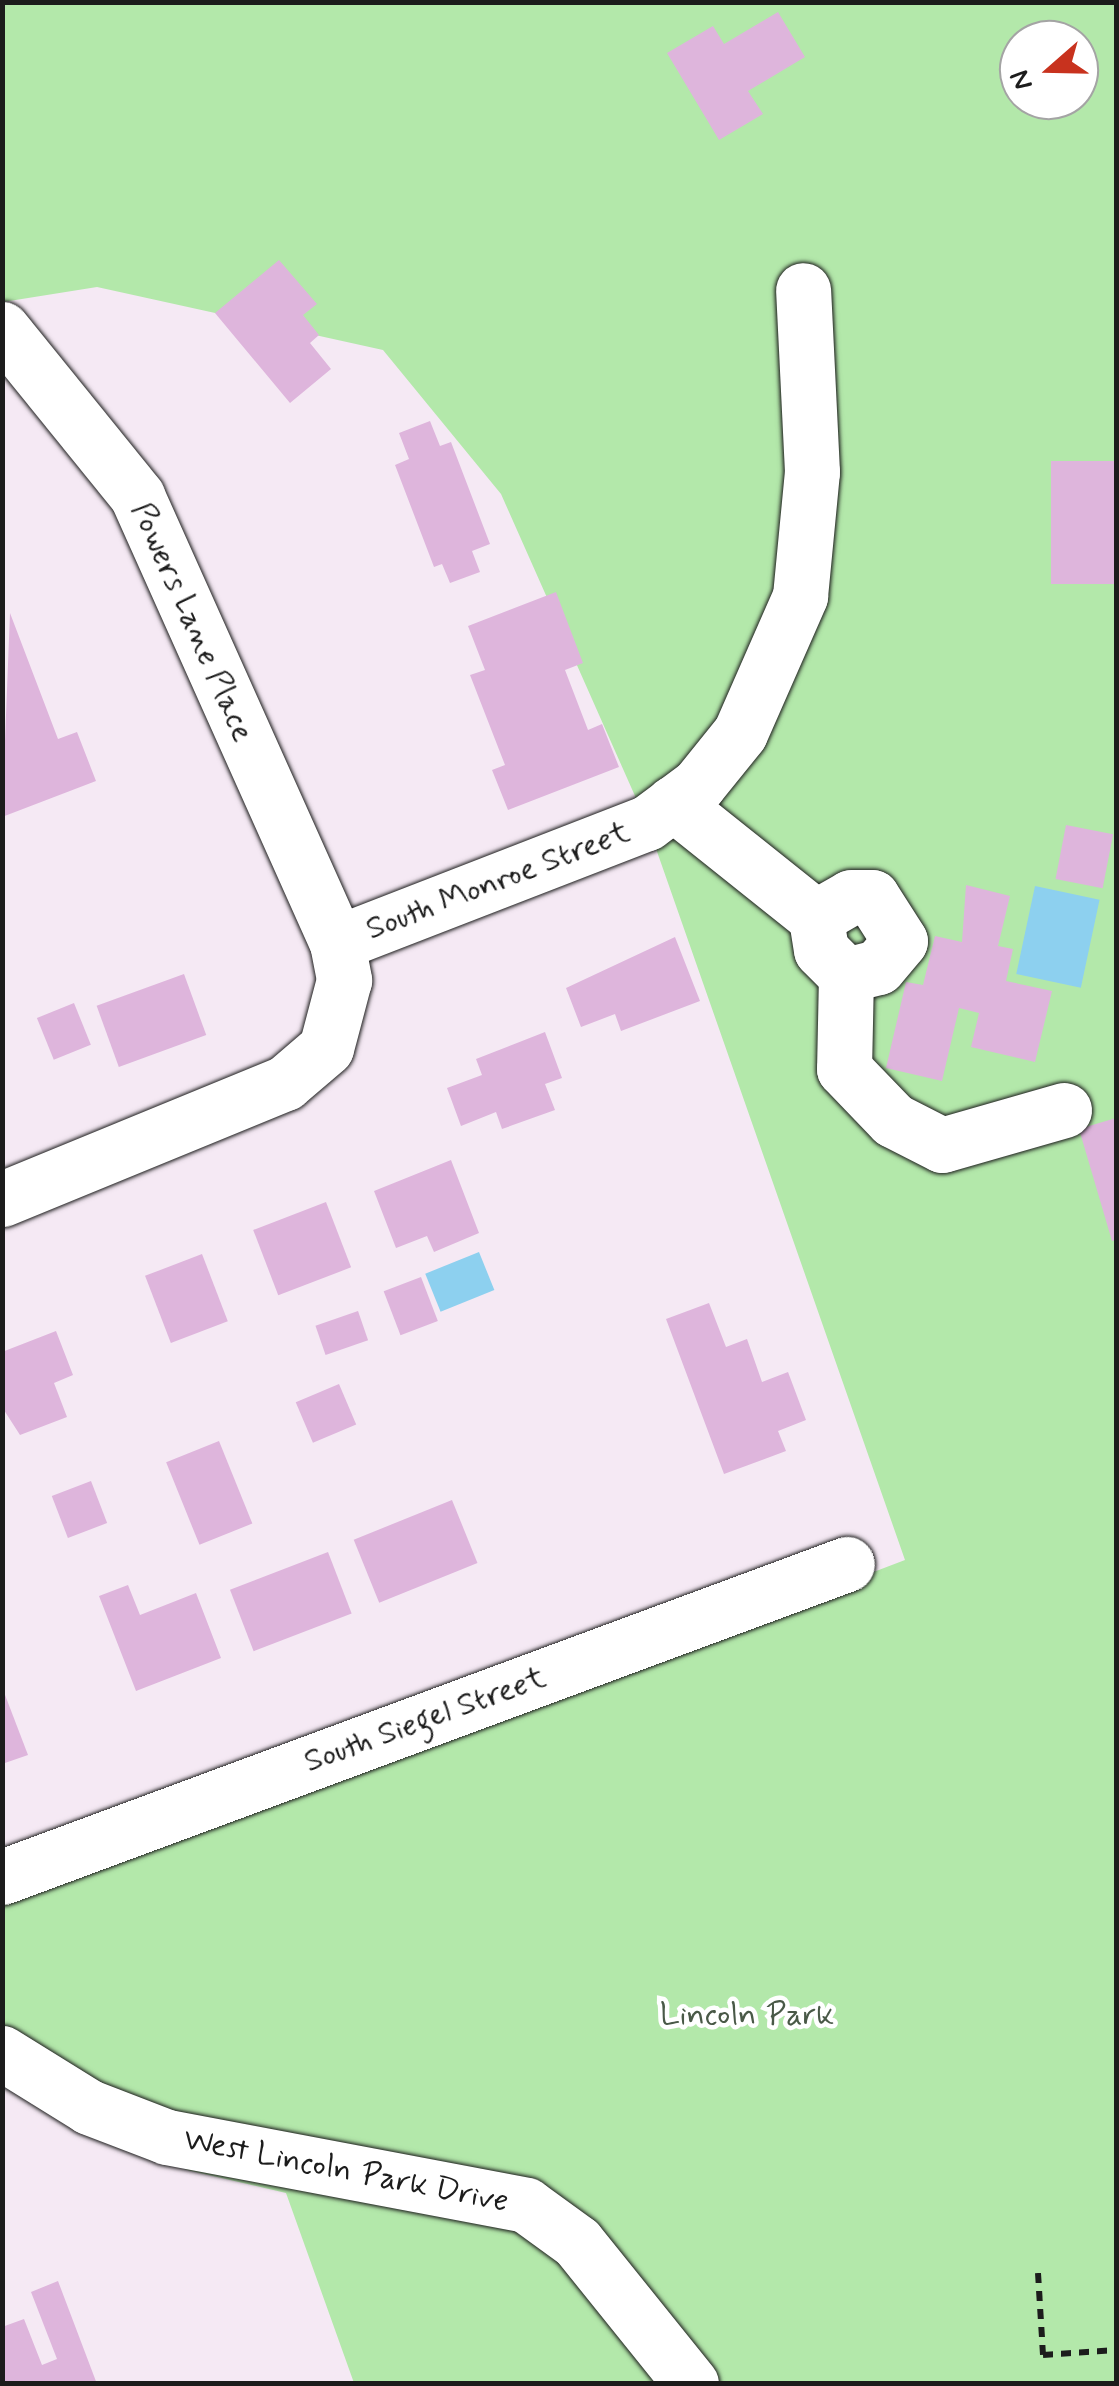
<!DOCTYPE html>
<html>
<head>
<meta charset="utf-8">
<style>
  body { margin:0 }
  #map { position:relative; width:1119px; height:2386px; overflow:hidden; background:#f5e9f4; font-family:Mynerve,sans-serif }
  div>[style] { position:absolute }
  .green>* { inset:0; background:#b3e8aa }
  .water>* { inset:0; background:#8dd0ef; transform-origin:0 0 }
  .building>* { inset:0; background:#deb5dc; transform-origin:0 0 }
  .path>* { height:6px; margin-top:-3px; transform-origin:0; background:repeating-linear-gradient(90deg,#1c1c1c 0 10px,transparent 0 18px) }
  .roads { filter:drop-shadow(0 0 2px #1c1c1c) drop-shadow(0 0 2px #1c1c1c) }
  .minor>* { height:55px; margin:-27.5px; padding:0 27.5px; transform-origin:27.5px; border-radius:27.5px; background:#fff }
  span { translate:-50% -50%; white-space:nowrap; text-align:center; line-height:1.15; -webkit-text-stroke:9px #fff; paint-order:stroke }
  .street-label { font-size:32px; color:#1c1c1c }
  .park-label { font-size:32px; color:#495947 }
  .frame { position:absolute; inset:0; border:5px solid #1c1c1c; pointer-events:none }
  .north { position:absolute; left:999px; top:20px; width:100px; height:100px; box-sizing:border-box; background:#fff; border:2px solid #a4a4a4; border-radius:50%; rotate:250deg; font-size:28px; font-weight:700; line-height:40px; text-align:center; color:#1c1c1c }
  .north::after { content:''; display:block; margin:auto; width:35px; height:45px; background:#c8321e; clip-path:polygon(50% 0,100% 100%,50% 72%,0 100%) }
</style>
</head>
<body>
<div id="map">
  <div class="green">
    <i style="clip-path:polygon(evenodd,3px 3px,1116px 3px,1116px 2383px,354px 2383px,286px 2193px,187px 2170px,3px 2080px,3px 1903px,905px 1560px,647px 823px,501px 494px,383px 350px,97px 287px,3px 302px,3px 3px,1019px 40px,1079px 40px,1079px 100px,1019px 100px,1019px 40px)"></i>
  </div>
  <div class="water">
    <i style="left:1035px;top:886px;width:66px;height:90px;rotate:12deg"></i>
    <i style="left:479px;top:1252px;width:41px;height:58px;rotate:68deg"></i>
  </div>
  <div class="building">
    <i style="clip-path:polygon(778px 12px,805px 57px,748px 91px,763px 114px,719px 140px,667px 53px,713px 26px,724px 44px)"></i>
    <i style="clip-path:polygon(279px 260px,317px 304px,303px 315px,319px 335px,310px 343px,331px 369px,290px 403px,215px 313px)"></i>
    <i style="clip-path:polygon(430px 421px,440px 446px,451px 442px,490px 544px,472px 551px,480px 572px,450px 583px,442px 564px,434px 567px,395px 465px,409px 459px,399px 433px)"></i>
    <i style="left:1051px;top:461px;width:65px;height:123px"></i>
    <i style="clip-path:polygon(556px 592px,583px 663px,565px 670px,588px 730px,602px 724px,619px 767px,508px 810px,492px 770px,505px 765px,470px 675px,485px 670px,468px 626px)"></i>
    <i style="clip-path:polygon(10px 613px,58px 739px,77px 732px,96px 781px,2px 817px)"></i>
    <i style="left:1066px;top:825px;width:48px;height:55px;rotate:11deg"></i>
    <i style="clip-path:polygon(966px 885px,1010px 896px,998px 946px,1013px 949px,1006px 981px,1052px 991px,1035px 1062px,971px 1047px,979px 1013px,959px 1008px,942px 1081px,886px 1068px,906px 982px,923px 985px,935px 936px,962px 942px)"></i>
    <i style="clip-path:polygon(675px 937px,700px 1001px,621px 1031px,615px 1014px,581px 1027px,566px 988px)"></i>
    <i style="left:184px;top:974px;width:65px;height:93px;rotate:70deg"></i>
    <i style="left:74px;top:1003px;width:45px;height:40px;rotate:68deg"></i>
    <i style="clip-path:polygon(545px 1032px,562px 1078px,545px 1084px,555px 1110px,502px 1129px,496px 1112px,461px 1126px,447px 1088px,482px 1075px,476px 1059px)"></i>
    <i style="clip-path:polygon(1116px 1118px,1116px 1240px,1112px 1241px,1079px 1129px)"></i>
    <i style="clip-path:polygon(451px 1160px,479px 1233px,434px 1252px,427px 1236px,396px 1248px,374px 1191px)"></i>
    <i style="left:326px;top:1202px;width:70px;height:78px;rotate:69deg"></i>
    <i style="left:202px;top:1254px;width:72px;height:61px;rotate:69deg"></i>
    <i style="left:421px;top:1277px;width:47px;height:40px;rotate:69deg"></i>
    <i style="clip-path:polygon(709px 1303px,726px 1347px,747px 1339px,762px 1382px,788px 1372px,806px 1420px,778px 1431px,786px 1451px,724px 1474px,666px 1319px)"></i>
    <i style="left:358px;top:1311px;width:31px;height:45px;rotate:71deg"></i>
    <i style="clip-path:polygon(56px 1331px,73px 1375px,54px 1383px,67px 1417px,20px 1435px,2px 1407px,2px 1352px)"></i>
    <i style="left:339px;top:1384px;width:44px;height:47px;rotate:67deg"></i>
    <i style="left:219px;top:1441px;width:89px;height:57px;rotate:68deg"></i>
    <i style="left:91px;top:1481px;width:45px;height:42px;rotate:69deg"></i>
    <i style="left:452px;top:1500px;width:68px;height:106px;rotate:68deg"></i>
    <i style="left:328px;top:1552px;width:66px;height:105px;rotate:69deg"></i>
    <i style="clip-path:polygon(128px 1585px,140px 1615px,196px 1593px,221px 1658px,136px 1691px,99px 1596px)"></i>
    <i style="clip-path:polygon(2px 1687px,28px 1755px,2px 1764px)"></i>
    <i style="clip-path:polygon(58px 2281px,97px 2384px,2px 2384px,2px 2327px,24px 2319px,42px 2365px,57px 2359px,31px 2292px)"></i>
  </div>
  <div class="path">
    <i style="left:1038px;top:2273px;width:82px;rotate:86.5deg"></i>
    <i style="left:1043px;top:2355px;width:73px;rotate:-3.9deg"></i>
  </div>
  <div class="roads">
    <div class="minor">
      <i style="left:2px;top:329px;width:215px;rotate:51deg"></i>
      <i style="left:137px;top:496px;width:490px;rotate:65.9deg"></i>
      <i style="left:337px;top:943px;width:38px;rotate:79deg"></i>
      <i style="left:344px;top:980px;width:70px;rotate:104.8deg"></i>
      <i style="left:326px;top:1048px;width:54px;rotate:139.5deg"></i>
      <i style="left:285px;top:1083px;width:306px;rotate:157.7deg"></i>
      <i style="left:673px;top:803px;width:183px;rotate:38.6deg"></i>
      <i style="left:816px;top:917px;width:40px;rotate:-29.7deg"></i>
      <i style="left:851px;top:897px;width:21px"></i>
      <i style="left:872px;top:897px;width:52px;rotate:57.5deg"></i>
      <i style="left:900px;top:941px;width:34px;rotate:130deg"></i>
      <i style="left:878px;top:967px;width:33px;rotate:166deg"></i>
      <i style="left:846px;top:975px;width:35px;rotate:-135deg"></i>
      <i style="left:821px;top:950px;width:33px;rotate:-99deg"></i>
      <i style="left:337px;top:943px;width:332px;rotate:-21.2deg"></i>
      <i style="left:647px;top:823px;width:64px;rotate:-36.7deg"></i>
      <i style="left:698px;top:785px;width:67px;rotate:-51.1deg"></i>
      <i style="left:740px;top:733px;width:150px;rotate:-66.3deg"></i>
      <i style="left:800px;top:596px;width:125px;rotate:-84.5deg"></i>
      <i style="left:812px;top:472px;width:182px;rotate:-92.8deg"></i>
      <i style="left:846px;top:975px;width:94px;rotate:91.2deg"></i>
      <i style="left:844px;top:1069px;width:71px;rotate:46.1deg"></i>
      <i style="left:893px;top:1120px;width:55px;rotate:27deg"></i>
      <i style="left:942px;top:1145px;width:127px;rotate:-16deg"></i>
      <i style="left:2px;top:1877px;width:901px;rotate:-20.33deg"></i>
      <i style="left:2px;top:2053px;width:102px;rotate:31.8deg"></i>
      <i style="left:89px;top:2107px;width:84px;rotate:21deg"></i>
      <i style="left:167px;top:2137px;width:365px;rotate:10.7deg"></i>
      <i style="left:526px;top:2205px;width:63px;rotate:36deg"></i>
      <i style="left:577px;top:2242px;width:182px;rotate:51.2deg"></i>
    </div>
  </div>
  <div class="street-label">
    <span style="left:192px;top:622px;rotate:66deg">Powers Lane Place</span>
    <span style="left:498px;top:881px;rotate:-21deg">South Monroe Street</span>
    <span style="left:425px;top:1720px;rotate:-20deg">South Siegel Street</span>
    <span style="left:346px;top:2171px;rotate:11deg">West Lincoln Park Drive</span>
  </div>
  <div class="park-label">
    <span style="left:747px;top:2015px">Lincoln Park</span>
  </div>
  <div class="frame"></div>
  <div class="north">N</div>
</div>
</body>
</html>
